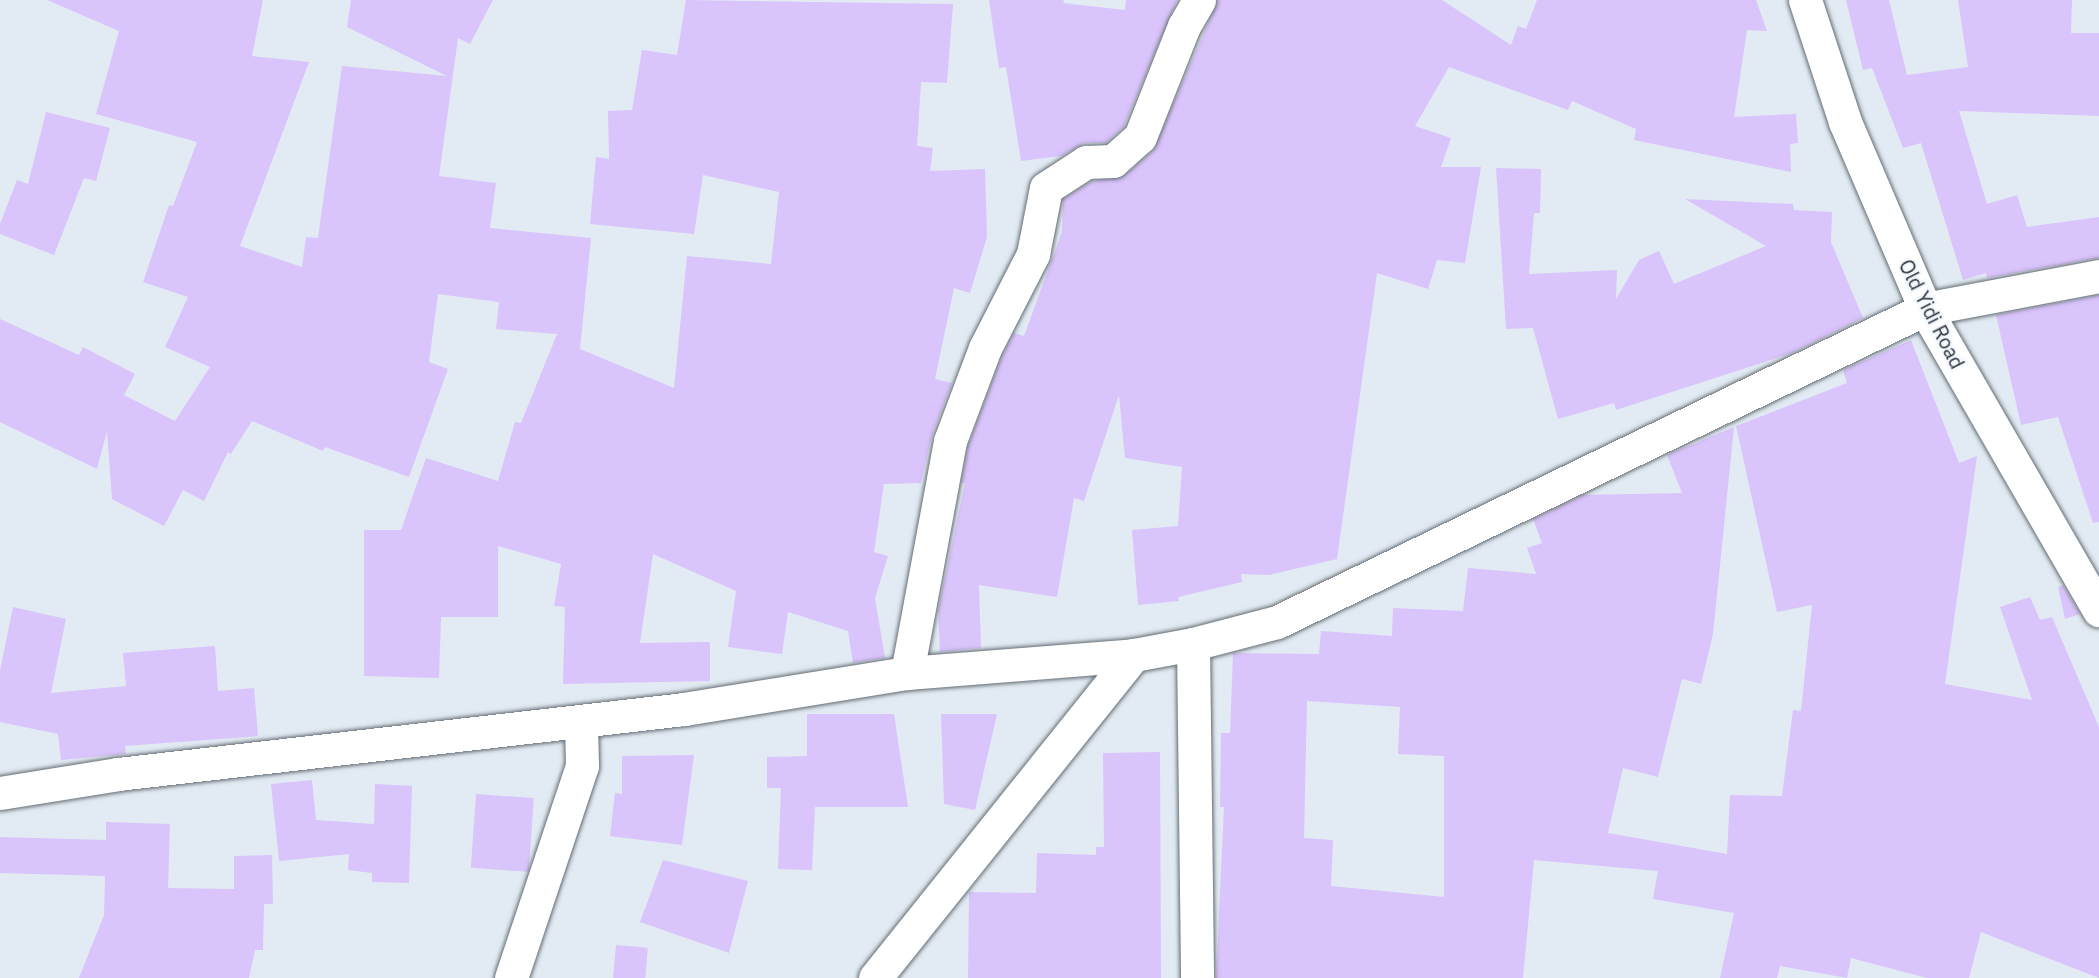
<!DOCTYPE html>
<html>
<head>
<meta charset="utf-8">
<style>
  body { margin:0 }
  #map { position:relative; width:2099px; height:978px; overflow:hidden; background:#e2ebf3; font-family:"IBM Plex Sans",sans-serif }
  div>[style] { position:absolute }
  .building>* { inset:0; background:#d9c4fb; transform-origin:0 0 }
  .roads { filter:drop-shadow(0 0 2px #646c73) drop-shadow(0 0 2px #646c73) }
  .minor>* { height:33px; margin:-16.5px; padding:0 16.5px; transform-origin:16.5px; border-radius:16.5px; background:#fff }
  .major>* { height:33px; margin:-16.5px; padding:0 16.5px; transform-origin:16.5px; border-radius:16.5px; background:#fff }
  span { translate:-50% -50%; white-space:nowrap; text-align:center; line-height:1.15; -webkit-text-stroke:5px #f1f8ff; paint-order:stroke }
  .street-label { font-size:20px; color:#2f3235 }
</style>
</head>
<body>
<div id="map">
  <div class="building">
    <i style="clip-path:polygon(47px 0,263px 0,252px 56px,309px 62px,240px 246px,302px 267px,306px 237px,318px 238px,342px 66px,447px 76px,347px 27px,351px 0,493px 0,470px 44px,458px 38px,439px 176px,496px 183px,490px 228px,591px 238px,580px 349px,674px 388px,687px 256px,771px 264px,779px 192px,703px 175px,694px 234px,590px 224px,596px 157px,609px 159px,608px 111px,632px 110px,642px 50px,677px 55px,686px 0,953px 4px,947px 83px,921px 82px,917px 146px,933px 148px,930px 171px,985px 169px,987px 237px,970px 293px,954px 288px,935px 379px,952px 383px,932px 435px,921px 483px,884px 484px,874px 552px,888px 556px,875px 598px,885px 658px,853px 663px,848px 631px,788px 612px,782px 654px,728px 647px,736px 591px,653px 554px,640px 643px,710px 642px,710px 681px,563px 684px,565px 607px,554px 606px,561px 564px,498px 546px,498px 617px,441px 617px,439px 678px,364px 676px,364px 530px,401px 530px,426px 458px,498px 481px,515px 422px,521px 423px,557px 334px,496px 329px,499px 302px,438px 294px,429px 362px,448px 369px,409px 477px,325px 447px,323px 451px,252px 421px,231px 454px,228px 452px,204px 501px,183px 490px,164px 526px,112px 499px,107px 431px,97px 469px,0 422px,0 319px,79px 355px,83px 347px,135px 374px,124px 395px,175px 421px,210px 367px,165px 347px,188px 297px,143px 282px,169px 205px,173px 206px,197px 142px,96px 114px,119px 31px)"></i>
    <i style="clip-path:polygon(989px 0,1064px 0,1063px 3px,1125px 10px,1126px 0,1177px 0,1124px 126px,1106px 143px,1085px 143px,1061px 156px,1021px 161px,1006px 67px,999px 68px)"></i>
    <i style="clip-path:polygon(1218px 0,1442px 0,1511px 45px,1518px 26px,1526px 29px,1537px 0,1756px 0,1767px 31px,1747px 30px,1734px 117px,1796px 114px,1798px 143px,1790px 144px,1791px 172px,1634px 140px,1636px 129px,1572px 101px,1568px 110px,1449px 67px,1415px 126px,1451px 138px,1441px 167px,1481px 167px,1465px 263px,1437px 260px,1428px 289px,1377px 273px,1337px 559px,1269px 575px,1241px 574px,1242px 582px,1178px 597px,1179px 601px,1138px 605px,1132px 530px,1178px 526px,1182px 467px,1125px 458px,1119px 395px,1084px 501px,1074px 498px,1057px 597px,979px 585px,981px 648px,940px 652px,938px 610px,965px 483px,961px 483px,968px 446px,1002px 356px,1014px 333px,1024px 336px,1062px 232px,1063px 199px,1092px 181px,1125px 175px,1153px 151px)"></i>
    <i style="clip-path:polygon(1846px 0,1889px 0,1907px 75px,1968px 67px,1958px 0,2072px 0,2071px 33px,2099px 33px,2099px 116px,1959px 111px,1987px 204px,2017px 195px,2027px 227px,2099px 217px,2099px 258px,1987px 278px,1986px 273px,1963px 280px,1921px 143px,1903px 148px,1872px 68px,1863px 70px)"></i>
    <i style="clip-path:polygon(46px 112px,110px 128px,96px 181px,84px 178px,54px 255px,0 234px,0 224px,17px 180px,28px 184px)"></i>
    <i style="clip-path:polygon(1496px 168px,1541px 169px,1540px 213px,1534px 213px,1529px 274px,1617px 270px,1616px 299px,1639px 260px,1659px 251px,1674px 284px,1766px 246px,1685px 199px,1793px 204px,1794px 210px,1832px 212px,1831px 242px,1863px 318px,1792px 353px,1616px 410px,1614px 403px,1558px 419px,1533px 328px,1506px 329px)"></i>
    <i style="clip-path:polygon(2099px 295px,2099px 522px,2093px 523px,2058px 417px,2021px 425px,1996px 315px)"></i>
    <i style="clip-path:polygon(evenodd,1911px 340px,1959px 463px,1977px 456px,1945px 684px,2032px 700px,2000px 607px,2030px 597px,2040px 620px,2052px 617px,2099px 727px,2099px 978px,1981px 932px,1969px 978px,1927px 978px,1851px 958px,1847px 978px,1780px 966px,1777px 978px,1720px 978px,1734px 913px,1653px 899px,1658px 871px,1534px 860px,1523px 978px,1216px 978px,1224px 807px,1220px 807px,1221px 733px,1230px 733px,1233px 653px,1319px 654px,1321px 631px,1392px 636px,1393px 608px,1463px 611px,1468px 568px,1536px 574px,1527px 548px,1542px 543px,1533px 519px,1583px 495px,1682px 493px,1667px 455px,1734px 427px,1713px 634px,1701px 684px,1682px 679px,1658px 777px,1623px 768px,1608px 833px,1727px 854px,1730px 795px,1782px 796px,1793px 710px,1801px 711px,1812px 605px,1777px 612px,1736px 426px,1847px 383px,1843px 370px,1911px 340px,1307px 701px,1400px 707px,1398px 754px,1444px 756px,1444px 897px,1331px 886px,1333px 840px,1304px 838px,1307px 701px)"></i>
    <i style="clip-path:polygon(2063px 585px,2080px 614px,2065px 619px,2058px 587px)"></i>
    <i style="clip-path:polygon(13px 607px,66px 619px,51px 693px,126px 686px,123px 653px,215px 646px,218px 691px,254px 688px,258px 736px,125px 746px,126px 754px,61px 760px,58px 734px,0 722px,0 671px)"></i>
    <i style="clip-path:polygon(807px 714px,894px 714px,908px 807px,815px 807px,812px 870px,778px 869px,781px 788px,767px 788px,767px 757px,807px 756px)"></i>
    <i style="clip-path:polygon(941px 714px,997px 714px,975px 810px,944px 804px)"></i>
    <i style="clip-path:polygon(1160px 752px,1161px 978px,968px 978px,969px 892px,1036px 893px,1037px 853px,1096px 855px,1096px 847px,1104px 847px,1103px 753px)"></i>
    <i style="clip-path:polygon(694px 755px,682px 845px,610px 836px,615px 793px,622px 794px,622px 756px)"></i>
    <i style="clip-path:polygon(312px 780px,316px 820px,374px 824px,375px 784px,412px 786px,409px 883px,372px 882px,372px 873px,348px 870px,349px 854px,279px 861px,271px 784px)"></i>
    <i style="left:476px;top:794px;width:58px;height:74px;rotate:4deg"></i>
    <i style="clip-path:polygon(106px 822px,170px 824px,168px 888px,234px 889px,234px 856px,272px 855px,273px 904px,264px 904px,263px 950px,255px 950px,249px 978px,79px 978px,104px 915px,105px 876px,0 873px,0 837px,106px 840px)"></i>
    <i style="clip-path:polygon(663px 860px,748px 881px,729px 953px,640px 922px)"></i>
    <i style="left:616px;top:945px;width:32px;height:33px;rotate:5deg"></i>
  </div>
  <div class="roads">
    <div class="minor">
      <i style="left:1193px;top:644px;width:334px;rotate:89.3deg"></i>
      <i style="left:907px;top:673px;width:236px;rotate:-79.5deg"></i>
      <i style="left:950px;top:441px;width:99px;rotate:-69.4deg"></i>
      <i style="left:985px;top:348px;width:106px;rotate:-62.9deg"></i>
      <i style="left:1033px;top:254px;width:67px;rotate:-78.9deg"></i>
      <i style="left:1046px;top:188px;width:48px;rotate:-33deg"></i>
      <i style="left:1086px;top:162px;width:27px;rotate:-2deg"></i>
      <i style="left:1113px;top:161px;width:36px;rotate:-42deg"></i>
      <i style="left:1140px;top:137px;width:119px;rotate:-68.4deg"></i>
      <i style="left:1184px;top:26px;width:30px;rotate:-60deg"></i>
      <i style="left:0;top:793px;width:120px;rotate:-9.1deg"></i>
      <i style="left:118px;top:774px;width:570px;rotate:-6.55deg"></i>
      <i style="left:684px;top:709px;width:226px;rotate:-9.2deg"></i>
      <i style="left:907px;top:673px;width:228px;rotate:-4.5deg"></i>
      <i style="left:1134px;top:655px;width:60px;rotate:-10.6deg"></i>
      <i style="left:1193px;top:644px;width:87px;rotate:-14.7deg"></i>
      <i style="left:1277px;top:622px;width:720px;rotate:-25.78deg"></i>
      <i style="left:1925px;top:309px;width:177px;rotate:-10.7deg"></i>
      <i style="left:511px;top:978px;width:224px;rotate:-71.5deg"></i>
      <i style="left:582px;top:766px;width:45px;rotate:-91.3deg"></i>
      <i style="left:875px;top:978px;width:414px;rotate:-51.3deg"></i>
    </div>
    <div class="major">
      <i style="left:1805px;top:0;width:128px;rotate:71.8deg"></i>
      <i style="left:1845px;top:122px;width:203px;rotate:66.8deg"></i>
      <i style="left:1925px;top:309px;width:348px;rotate:60deg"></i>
    </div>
  </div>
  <div class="street-label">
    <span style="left:1932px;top:314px;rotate:63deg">Old Yidi Road</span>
  </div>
</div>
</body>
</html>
